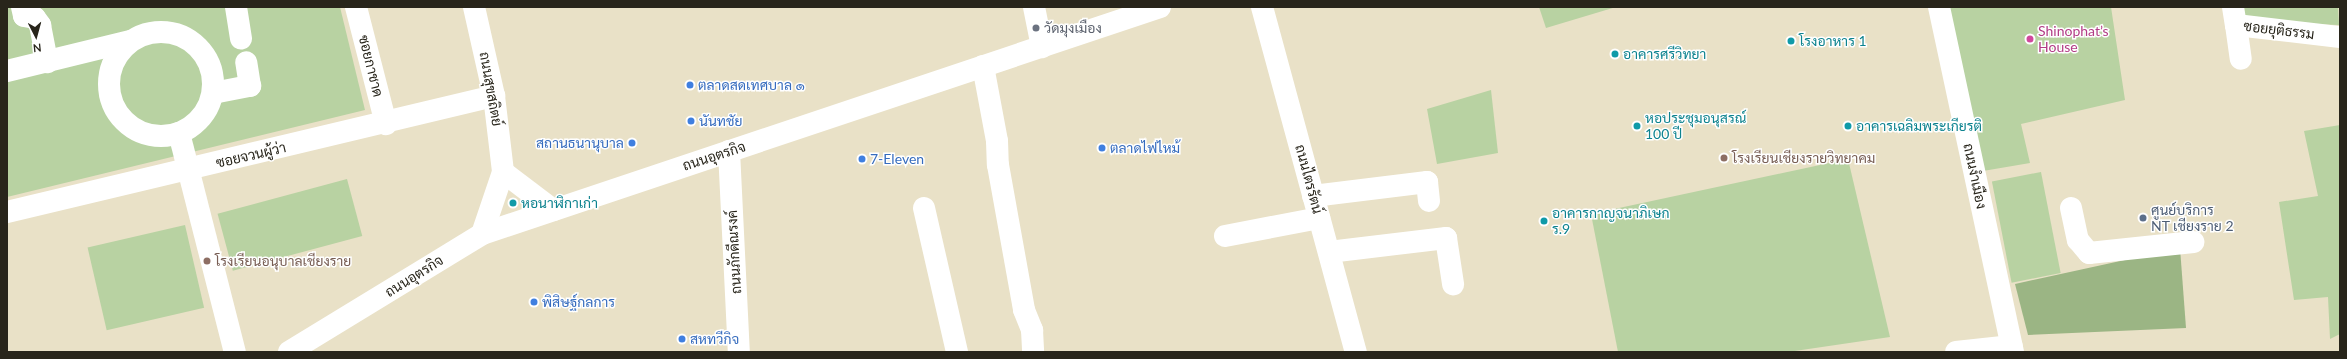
<!DOCTYPE html>
<html>
<head>
<meta charset="utf-8">
<style>
  body { margin:0 }
  #map { position:relative; width:2347px; height:359px; overflow:hidden; background:#e9e1c7; font-family:Lato,Sarabun,sans-serif }
  div>[style] { position:absolute }
  .green>* { inset:0; background:#b8d2a2; transform-origin:0 0 }
  .forest>* { inset:0; background:#9bb584 }
  .minor>* { height:22px; margin:-11px; padding:0 11px; transform-origin:11px; border-radius:11px; background:#fff }
  .minor>.ring { margin:-11px; padding:0; box-sizing:content-box; background:none; border:22px solid #fff; border-radius:50% }
  .dots>* { width:11px; height:11px; translate:-50% -50%; box-sizing:border-box; border:2px solid #fff; border-radius:50% }
  span { translate:-50% -50%; white-space:nowrap; text-align:center; line-height:1.15; -webkit-text-stroke:3px #fff; paint-order:stroke }
  .worship-label { font-size:14px; color:#5b616d }
  .left { translate:0 -50%; text-align:left }
  .street-label { font-size:14px; color:#28251b }
  .hotel-label { font-size:14px; color:#b23c85 }
  .culture-label { font-size:14px; color:#0d838f }
  .shop-label { font-size:14px; color:#366cbe }
  .right { translate:-100% -50%; text-align:right }
  .education-label { font-size:14px; color:#785e54 }
  .service-label { font-size:14px; color:#4e5e75 }
  .frame { position:absolute; inset:0; border:8px solid #28251b; pointer-events:none }
  .north { position:absolute; left:16px; top:16px; width:40px; height:40px; -webkit-text-stroke:3px #fff; paint-order:stroke; rotate:174deg; font-size:11px; font-weight:700; line-height:16px; text-align:center; color:#28251b }
  .north::after { content:''; display:block; margin:auto; width:14px; height:18px; background:#28251b; clip-path:polygon(50% 0,100% 100%,50% 72%,0 100%) }
</style>
</head>
<body>
<div id="map">
  <div class="green">
    <i style="clip-path:polygon(7px 7px,340px 7px,365px 110px,7px 197px)"></i>
    <i style="clip-path:polygon(1539px 7px,1616px 7px,1546px 28px)"></i>
    <i style="clip-path:polygon(1943px 7px,2111px 7px,2125px 100px,2021px 124px,2030px 163px,1983px 171px)"></i>
    <i style="clip-path:polygon(2243px 7px,2338px 7px,2339px 25px,2246px 22px)"></i>
    <i style="clip-path:polygon(1491px 90px,1498px 153px,1437px 164px,1427px 109px)"></i>
    <i style="clip-path:polygon(2340px 125px,2340px 334px,2330px 339px,2328px 297px,2294px 300px,2279px 202px,2318px 196px,2304px 131px)"></i>
    <i style="clip-path:polygon(1848px 159px,1890px 337px,1788px 352px,1618px 352px,1591px 214px)"></i>
    <i style="left:2041px;top:172px;width:103px;height:50px;rotate:79deg"></i>
    <i style="left:347px;top:179px;width:59px;height:134px;rotate:75deg"></i>
    <i style="left:185px;top:225px;width:85px;height:100px;rotate:77deg"></i>
  </div>
  <div class="forest">
    <i style="clip-path:polygon(2180px 248px,2186px 328px,2028px 335px,2015px 284px)"></i>
  </div>
  <div class="minor">
    <i style="left:22px;top:7px;width:9px;rotate:77deg"></i>
    <i style="left:24px;top:16px;width:11px;rotate:10deg"></i>
    <i style="left:35px;top:18px;width:9px;rotate:54deg"></i>
    <i style="left:40px;top:25px;width:38px;rotate:79deg"></i>
    <i style="left:236px;top:7px;width:32px;rotate:81deg"></i>
    <i style="left:356px;top:7px;width:121px;rotate:75.6deg"></i>
    <i style="left:474px;top:7px;width:91px;rotate:77.3deg"></i>
    <i style="left:494px;top:96px;width:77px;rotate:83.2deg"></i>
    <i style="left:503px;top:172px;width:65px;rotate:108.7deg"></i>
    <i style="left:1034px;top:7px;width:41px;rotate:78.7deg"></i>
    <i style="left:1262px;top:7px;width:358px;rotate:74.8deg"></i>
    <i style="left:1939px;top:7px;width:353px;rotate:77.9deg"></i>
    <i style="left:2233px;top:7px;width:18px;rotate:81deg"></i>
    <i style="left:2236px;top:25px;width:105px;rotate:6.6deg"></i>
    <i style="left:2236px;top:25px;width:34px;rotate:82deg"></i>
    <i class="ring" style="left:109px;top:32px;width:82px;height:82px"></i>
    <i style="left:983px;top:66px;width:76px;rotate:79.4deg"></i>
    <i style="left:997px;top:141px;width:24px;rotate:88deg"></i>
    <i style="left:998px;top:165px;width:147px;rotate:79.8deg"></i>
    <i style="left:1024px;top:310px;width:22px;rotate:68deg"></i>
    <i style="left:1032px;top:330px;width:22px;rotate:87deg"></i>
    <i style="left:7px;top:71px;width:127px;rotate:-13.7deg"></i>
    <i style="left:213px;top:93px;width:38px;rotate:-11deg"></i>
    <i style="left:250px;top:86px;width:24px;rotate:-99deg"></i>
    <i style="left:179px;top:133px;width:226px;rotate:75.7deg"></i>
    <i style="left:729px;top:151px;width:201px;rotate:87.2deg"></i>
    <i style="left:503px;top:172px;width:63px;rotate:37.2deg"></i>
    <i style="left:1313px;top:196px;width:115px;rotate:-7deg"></i>
    <i style="left:1427px;top:182px;width:19px;rotate:84deg"></i>
    <i style="left:924px;top:208px;width:148px;rotate:77.1deg"></i>
    <i style="left:2071px;top:208px;width:33px;rotate:78deg"></i>
    <i style="left:2078px;top:240px;width:17px;rotate:50deg"></i>
    <i style="left:2089px;top:253px;width:105px;rotate:-6deg"></i>
    <i style="left:7px;top:212px;width:501px;rotate:-13.4deg"></i>
    <i style="left:1225px;top:236px;width:96px;rotate:-10.8deg"></i>
    <i style="left:1329px;top:252px;width:118px;rotate:-6.8deg"></i>
    <i style="left:1446px;top:238px;width:47px;rotate:81.3deg"></i>
    <i style="left:289px;top:352px;width:226px;rotate:-31.4deg"></i>
    <i style="left:482px;top:234px;width:715px;rotate:-18.51deg"></i>
    <i style="left:1956px;top:352px;width:56px;rotate:-6.1deg"></i>
  </div>
  <div class="dots">
    <i style="left:1036px;top:28px;background:#6b7280"></i>
    <i style="left:2030px;top:39px;background:#d1479c"></i>
    <i style="left:1791px;top:41px;background:#0f9aa8"></i>
    <i style="left:1615px;top:54px;background:#0f9aa8"></i>
    <i style="left:690px;top:85px;background:#3f7fe0"></i>
    <i style="left:691px;top:121px;background:#3f7fe0"></i>
    <i style="left:1637px;top:126px;background:#0f9aa8"></i>
    <i style="left:1848px;top:126px;background:#0f9aa8"></i>
    <i style="left:632px;top:143px;background:#3f7fe0"></i>
    <i style="left:1102px;top:148px;background:#3f7fe0"></i>
    <i style="left:1724px;top:158px;background:#8d6e63"></i>
    <i style="left:862px;top:159px;background:#3f7fe0"></i>
    <i style="left:513px;top:203px;background:#0f9aa8"></i>
    <i style="left:2143px;top:218px;background:#5c6f8a"></i>
    <i style="left:1544px;top:221px;background:#0f9aa8"></i>
    <i style="left:207px;top:261px;background:#8d6e63"></i>
    <i style="left:534px;top:302px;background:#3f7fe0"></i>
    <i style="left:682px;top:339px;background:#3f7fe0"></i>
  </div>
  <div class="worship-label">
    <span class="left" style="left:1044px;top:28px">วัดมุงเมือง</span>
  </div>
  <div class="street-label">
    <span style="left:2279px;top:30px;rotate:7deg">ซอยยุติธรรม</span>
    <span style="left:371px;top:66px;rotate:76deg">ซอยกาชาด</span>
    <span style="left:491px;top:89px;rotate:80deg">ถนนสุขสถิตย์</span>
    <span style="left:251px;top:155px;rotate:-13deg">ซอยจวนผู้ว่า</span>
    <span style="left:714px;top:156px;rotate:-18deg">ถนนอุตรกิจ</span>
    <span style="left:1975px;top:176px;rotate:78deg">ถนนงำเมือง</span>
    <span style="left:1309px;top:179px;rotate:75deg">ถนนไตรรัตน์</span>
    <span style="left:734px;top:252px;rotate:-93deg">ถนนภักดีณรงค์</span>
    <span style="left:414px;top:276px;rotate:-32deg">ถนนอุตรกิจ</span>
  </div>
  <div class="hotel-label">
    <span class="left" style="left:2038px;top:39px">Shinophat’s<br>House</span>
  </div>
  <div class="culture-label">
    <span class="left" style="left:1799px;top:41px">โรงอาหาร 1</span>
    <span class="left" style="left:1623px;top:54px">อาคารศรีวิทยา</span>
    <span class="left" style="left:1645px;top:126px">หอประชุมอนุสรณ์<br>100 ปี</span>
    <span class="left" style="left:1856px;top:126px">อาคารเฉลิมพระเกียรติ</span>
    <span class="left" style="left:521px;top:203px">หอนาฬิกาเก่า</span>
    <span class="left" style="left:1552px;top:221px">อาคารกาญจนาภิเษก<br>ร.9</span>
  </div>
  <div class="shop-label">
    <span class="left" style="left:698px;top:85px">ตลาดสดเทศบาล ๑</span>
    <span class="left" style="left:699px;top:121px">นันทชัย</span>
    <span class="right" style="left:624px;top:143px">สถานธนานุบาล</span>
    <span class="left" style="left:1110px;top:148px">ตลาดไฟไหม้</span>
    <span class="left" style="left:870px;top:159px">7-Eleven</span>
    <span class="left" style="left:542px;top:302px">พิสิษฐ์กลการ</span>
    <span class="left" style="left:690px;top:339px">สหทวีกิจ</span>
  </div>
  <div class="education-label">
    <span class="left" style="left:1732px;top:158px">โรงเรียนเชียงรายวิทยาคม</span>
    <span class="left" style="left:215px;top:261px">โรงเรียนอนุบาลเชียงราย</span>
  </div>
  <div class="service-label">
    <span class="left" style="left:2151px;top:218px">ศูนย์บริการ<br>NT เชียงราย 2</span>
  </div>
  <div class="frame"></div>
  <div class="north">N</div>
</div>
</body>
</html>
